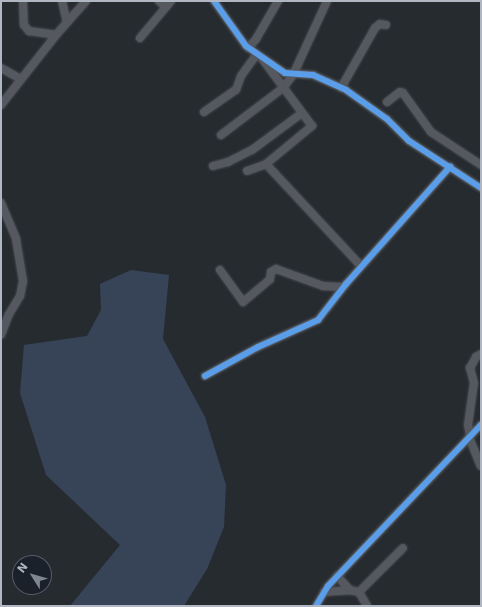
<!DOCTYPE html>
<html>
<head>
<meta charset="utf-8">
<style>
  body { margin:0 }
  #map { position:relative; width:482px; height:607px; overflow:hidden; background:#262b30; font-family:"DejaVu Sans",sans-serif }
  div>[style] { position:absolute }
  .water>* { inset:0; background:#374458 }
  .roads { filter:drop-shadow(0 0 1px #44474b) drop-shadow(0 0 1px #44474b) }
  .minor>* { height:8px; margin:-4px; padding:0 4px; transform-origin:4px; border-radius:4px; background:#55595f }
  .cycleway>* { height:6px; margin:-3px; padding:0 3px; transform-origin:3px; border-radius:3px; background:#5a9eea }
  span { translate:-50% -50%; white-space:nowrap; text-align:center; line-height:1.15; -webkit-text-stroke:3px #1b212a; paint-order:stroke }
  .frame { position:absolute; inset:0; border:2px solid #b0b7c2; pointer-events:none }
  .north { position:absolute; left:12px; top:555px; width:40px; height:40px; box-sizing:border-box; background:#1b212a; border:1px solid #575d67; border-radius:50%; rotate:307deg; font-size:11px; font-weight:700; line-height:16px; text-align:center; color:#b0b7c2 }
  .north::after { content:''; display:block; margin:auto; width:14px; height:18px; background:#80868f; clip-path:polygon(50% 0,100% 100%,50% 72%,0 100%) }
</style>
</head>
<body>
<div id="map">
  <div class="water">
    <i style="clip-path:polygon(131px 270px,169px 275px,163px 339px,205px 417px,226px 485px,224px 527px,207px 569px,184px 606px,70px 606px,120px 545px,46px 475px,20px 393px,24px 345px,87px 336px,101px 310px,100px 284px)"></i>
  </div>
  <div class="roads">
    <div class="minor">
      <i style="left:23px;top:1px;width:24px;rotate:88deg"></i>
      <i style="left:24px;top:25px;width:8px;rotate:50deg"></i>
      <i style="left:29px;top:31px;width:27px;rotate:8deg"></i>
      <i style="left:62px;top:1px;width:22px;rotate:77deg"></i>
      <i style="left:159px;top:1px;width:9px;rotate:41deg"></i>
      <i style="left:214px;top:1px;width:55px;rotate:54.6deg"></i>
      <i style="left:246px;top:46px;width:47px;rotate:34.7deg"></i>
      <i style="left:285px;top:73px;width:28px;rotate:4deg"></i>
      <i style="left:313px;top:75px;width:36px;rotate:24deg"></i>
      <i style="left:346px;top:90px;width:50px;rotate:35.3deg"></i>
      <i style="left:387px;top:119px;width:31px;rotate:45deg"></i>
      <i style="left:409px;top:141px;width:86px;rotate:33.1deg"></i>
      <i style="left:140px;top:38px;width:48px;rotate:-50deg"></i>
      <i style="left:248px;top:48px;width:12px;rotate:-48deg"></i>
      <i style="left:256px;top:39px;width:44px;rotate:-59.9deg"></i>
      <i style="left:1px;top:68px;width:23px;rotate:29deg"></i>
      <i style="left:341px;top:88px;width:69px;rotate:-60.5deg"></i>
      <i style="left:375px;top:28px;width:6px;rotate:-39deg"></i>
      <i style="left:380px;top:24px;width:6px;rotate:9deg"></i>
      <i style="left:387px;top:102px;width:16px;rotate:-38deg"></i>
      <i style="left:400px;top:92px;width:3px;rotate:18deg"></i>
      <i style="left:403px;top:93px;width:48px;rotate:54.3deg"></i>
      <i style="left:431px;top:132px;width:60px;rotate:33.4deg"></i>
      <i style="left:1px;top:105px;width:89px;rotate:-51.8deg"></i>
      <i style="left:56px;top:35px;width:45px;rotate:-48.6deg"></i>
      <i style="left:204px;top:112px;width:39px;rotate:-35deg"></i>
      <i style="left:236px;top:90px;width:15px;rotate:-70deg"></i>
      <i style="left:241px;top:76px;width:27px;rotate:-54deg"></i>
      <i style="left:221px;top:135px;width:78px;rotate:-37.2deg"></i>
      <i style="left:283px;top:88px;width:16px;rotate:-52deg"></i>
      <i style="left:293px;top:75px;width:81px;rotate:-65.3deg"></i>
      <i style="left:266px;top:164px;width:139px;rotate:47deg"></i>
      <i style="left:213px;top:166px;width:16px;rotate:-15deg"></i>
      <i style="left:228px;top:162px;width:27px;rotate:-27deg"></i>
      <i style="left:252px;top:150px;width:62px;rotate:-36.5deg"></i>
      <i style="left:247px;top:171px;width:20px;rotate:-20deg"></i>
      <i style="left:266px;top:164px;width:60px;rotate:-39.6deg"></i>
      <i style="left:312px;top:126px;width:86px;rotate:-126.5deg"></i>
      <i style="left:1px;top:203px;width:39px;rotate:67deg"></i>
      <i style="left:16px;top:239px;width:43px;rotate:80.5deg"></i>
      <i style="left:23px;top:281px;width:15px;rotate:101deg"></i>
      <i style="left:20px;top:296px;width:21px;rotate:121deg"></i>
      <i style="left:9px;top:314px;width:22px;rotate:111deg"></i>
      <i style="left:220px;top:270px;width:39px;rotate:54deg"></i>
      <i style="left:243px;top:302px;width:35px;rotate:-40deg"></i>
      <i style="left:270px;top:279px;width:7px;rotate:-82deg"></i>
      <i style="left:271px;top:272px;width:6px;rotate:-31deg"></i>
      <i style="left:276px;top:269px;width:50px;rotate:19.9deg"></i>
      <i style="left:323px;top:286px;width:20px;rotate:3deg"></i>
      <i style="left:205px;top:376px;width:60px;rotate:-28.7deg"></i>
      <i style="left:258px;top:347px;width:66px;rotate:-24.2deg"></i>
      <i style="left:318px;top:320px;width:46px;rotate:-52.1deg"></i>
      <i style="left:346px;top:284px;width:157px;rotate:-48.4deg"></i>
      <i style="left:470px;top:435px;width:10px;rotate:-101deg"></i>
      <i style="left:468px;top:425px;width:42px;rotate:-81.9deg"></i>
      <i style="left:474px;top:383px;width:16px;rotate:-105deg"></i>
      <i style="left:470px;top:368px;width:13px;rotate:-61deg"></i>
      <i style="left:476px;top:357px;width:6px;rotate:-31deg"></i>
      <i style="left:469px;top:437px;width:31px;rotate:68deg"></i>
      <i style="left:337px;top:576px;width:19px;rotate:47deg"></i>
      <i style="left:350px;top:590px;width:9px;rotate:13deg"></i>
      <i style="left:359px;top:592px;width:16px;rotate:60deg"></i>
      <i style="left:324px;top:592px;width:26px;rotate:-4deg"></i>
      <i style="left:359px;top:592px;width:62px;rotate:-45deg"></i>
      <i style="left:316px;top:606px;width:23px;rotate:-59deg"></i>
      <i style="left:328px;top:586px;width:222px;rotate:-46.5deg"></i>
    </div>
  </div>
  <div class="cycleway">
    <i style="left:214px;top:1px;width:55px;rotate:54.6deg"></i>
    <i style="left:246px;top:46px;width:47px;rotate:34.7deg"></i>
    <i style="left:285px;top:73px;width:28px;rotate:4deg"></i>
    <i style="left:313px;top:75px;width:36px;rotate:24deg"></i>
    <i style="left:346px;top:90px;width:50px;rotate:35.3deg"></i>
    <i style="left:387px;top:119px;width:31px;rotate:45deg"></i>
    <i style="left:409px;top:141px;width:86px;rotate:33.1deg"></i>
    <i style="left:205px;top:376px;width:60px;rotate:-28.7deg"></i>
    <i style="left:258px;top:347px;width:66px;rotate:-24.2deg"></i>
    <i style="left:318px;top:320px;width:46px;rotate:-52.1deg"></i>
    <i style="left:346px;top:284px;width:157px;rotate:-48.4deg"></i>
    <i style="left:316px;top:606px;width:23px;rotate:-59deg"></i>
    <i style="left:328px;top:586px;width:222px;rotate:-46.5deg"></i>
  </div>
  <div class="frame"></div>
  <div class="north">N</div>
</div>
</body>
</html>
